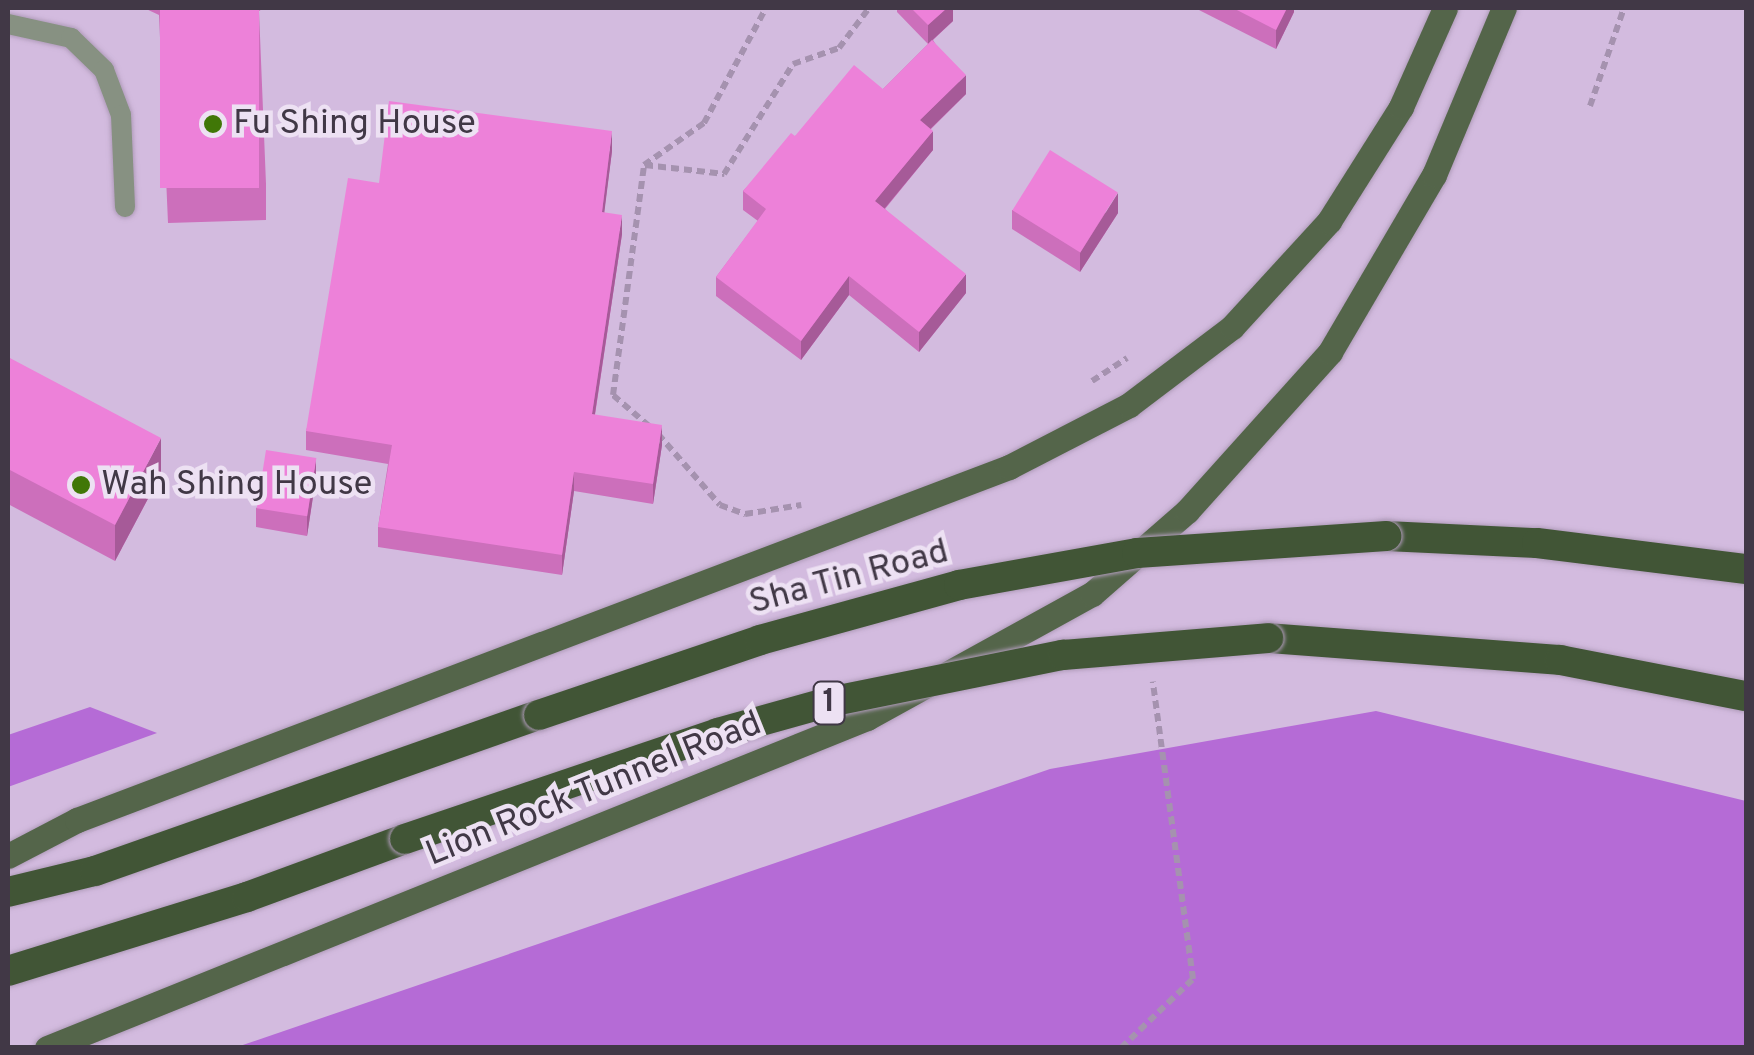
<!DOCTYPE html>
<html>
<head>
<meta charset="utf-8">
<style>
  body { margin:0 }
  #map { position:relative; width:1754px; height:1055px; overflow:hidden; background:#d3bbdf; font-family:Overpass,sans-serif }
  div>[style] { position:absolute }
  .forest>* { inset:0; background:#b56bd6 }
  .path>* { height:6px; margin-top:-3px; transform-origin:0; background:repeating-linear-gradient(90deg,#a592af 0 8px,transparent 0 13px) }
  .roads { filter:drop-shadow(0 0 2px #b09cba) drop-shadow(0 0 2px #b09cba) }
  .lane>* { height:20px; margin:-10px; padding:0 10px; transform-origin:10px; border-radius:10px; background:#879182 }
  .primary>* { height:25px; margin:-12.5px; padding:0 12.5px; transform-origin:12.5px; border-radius:12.5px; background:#54654a }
  .highway>* { height:30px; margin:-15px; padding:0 15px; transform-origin:15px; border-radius:15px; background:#415536 }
  .bridges { filter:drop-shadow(0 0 2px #b09cba) drop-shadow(0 0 2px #b09cba) }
  .highway-bridge>* { height:30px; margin:-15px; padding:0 15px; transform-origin:15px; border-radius:15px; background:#415536 }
  .wall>* { inset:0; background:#cc6fbb }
  .shaded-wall>* { inset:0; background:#a65a98 }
  .building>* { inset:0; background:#ed81d9; transform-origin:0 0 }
  .dots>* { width:28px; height:28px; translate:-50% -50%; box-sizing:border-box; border:5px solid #ede1f3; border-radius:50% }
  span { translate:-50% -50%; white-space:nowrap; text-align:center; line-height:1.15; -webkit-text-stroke:9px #ede1f3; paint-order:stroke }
  .shield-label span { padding:2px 8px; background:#ede1f3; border:2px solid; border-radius:8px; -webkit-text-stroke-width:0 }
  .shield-label { font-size:32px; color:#413846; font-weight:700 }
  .poi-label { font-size:35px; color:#413846 }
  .left { translate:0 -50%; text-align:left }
  .street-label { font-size:35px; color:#413846 }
  .frame { position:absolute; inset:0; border:10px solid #413846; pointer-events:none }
</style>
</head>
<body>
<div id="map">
  <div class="forest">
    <i style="clip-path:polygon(90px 707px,157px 733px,8px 787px,8px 735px)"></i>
    <i style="clip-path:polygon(1376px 711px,1746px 801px,1746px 1047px,237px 1047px,1050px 769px)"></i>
  </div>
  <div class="path">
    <i style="left:1590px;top:106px;width:104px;rotate:-70.9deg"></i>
    <i style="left:645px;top:165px;width:80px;rotate:6.5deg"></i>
    <i style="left:724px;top:174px;width:130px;rotate:-57.9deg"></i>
    <i style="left:793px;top:64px;width:49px;rotate:-19.2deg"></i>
    <i style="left:839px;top:48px;width:50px;rotate:-53.1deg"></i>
    <i style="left:1092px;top:381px;width:42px;rotate:-33.3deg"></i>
    <i style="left:649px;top:426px;width:48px;rotate:-139.3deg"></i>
    <i style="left:613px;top:395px;width:232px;rotate:-82.3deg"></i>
    <i style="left:644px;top:165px;width:73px;rotate:-35deg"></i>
    <i style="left:704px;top:123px;width:131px;rotate:-61.7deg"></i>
    <i style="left:658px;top:434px;width:94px;rotate:48.9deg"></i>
    <i style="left:720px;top:505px;width:27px;rotate:20deg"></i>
    <i style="left:745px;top:514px;width:57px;rotate:-9.1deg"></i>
    <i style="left:1121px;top:1048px;width:100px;rotate:-43.8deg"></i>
    <i style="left:1193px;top:979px;width:300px;rotate:-97.7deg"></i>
  </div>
  <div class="roads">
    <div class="lane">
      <i style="left:8px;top:24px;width:65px;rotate:12.5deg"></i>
      <i style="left:71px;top:38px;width:46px;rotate:44.1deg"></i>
      <i style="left:104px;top:70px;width:48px;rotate:69.3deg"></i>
      <i style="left:121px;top:115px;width:92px;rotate:87.5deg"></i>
    </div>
    <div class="primary">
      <i style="left:8px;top:856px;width:78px;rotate:-27.6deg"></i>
      <i style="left:77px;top:820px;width:997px;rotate:-20.74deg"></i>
      <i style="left:1009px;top:467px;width:135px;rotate:-27.3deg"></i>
      <i style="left:1129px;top:405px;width:129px;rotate:-37.1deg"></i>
      <i style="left:1232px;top:327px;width:144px;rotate:-47.5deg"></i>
      <i style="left:1329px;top:221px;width:135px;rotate:-57.7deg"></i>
      <i style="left:1401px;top:107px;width:108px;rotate:-66deg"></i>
      <i style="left:47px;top:1048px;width:884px;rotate:-21.92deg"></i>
      <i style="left:867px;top:718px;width:257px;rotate:-28.9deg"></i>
      <i style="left:1092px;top:594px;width:126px;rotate:-41.1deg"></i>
      <i style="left:1187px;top:511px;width:214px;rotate:-48deg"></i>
      <i style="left:1330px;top:352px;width:205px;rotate:-59.6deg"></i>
      <i style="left:1434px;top:175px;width:181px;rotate:-67.3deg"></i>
    </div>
    <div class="highway">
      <i style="left:1386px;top:536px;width:151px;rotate:2.7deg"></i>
      <i style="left:1537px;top:543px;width:211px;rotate:7.1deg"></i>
      <i style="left:1268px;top:638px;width:293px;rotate:4.3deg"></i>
      <i style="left:1560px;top:660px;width:189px;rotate:11deg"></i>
      <i style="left:8px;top:892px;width:89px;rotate:-13.6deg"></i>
      <i style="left:95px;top:871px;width:471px;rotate:-19.4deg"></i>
      <i style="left:8px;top:971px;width:250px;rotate:-17.2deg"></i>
      <i style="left:247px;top:897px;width:168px;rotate:-20.2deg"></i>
    </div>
  </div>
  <div class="bridges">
    <div class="highway-bridge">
      <i style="left:539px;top:715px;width:233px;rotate:-18.7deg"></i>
      <i style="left:760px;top:640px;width:206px;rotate:-15.4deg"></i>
      <i style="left:959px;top:585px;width:181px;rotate:-10.2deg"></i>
      <i style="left:1137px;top:553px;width:250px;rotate:-3.9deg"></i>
      <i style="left:405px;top:839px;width:330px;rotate:-18.7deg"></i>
      <i style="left:718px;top:733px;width:115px;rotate:-15.6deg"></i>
      <i style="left:829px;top:702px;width:239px;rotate:-11.4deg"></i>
      <i style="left:1063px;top:655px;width:206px;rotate:-4.7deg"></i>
    </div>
  </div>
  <div class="wall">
    <i style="clip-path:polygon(144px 8px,264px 8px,259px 11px,266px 184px,266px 220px,168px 223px,159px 15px)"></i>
    <i style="clip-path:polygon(897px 8px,953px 8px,953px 21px,933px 40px,966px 94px,931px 129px,933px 150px,885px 209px,966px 293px,919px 352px,849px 295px,801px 360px,716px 296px,716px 277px,758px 221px,743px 210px,743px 191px,795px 136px,883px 89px,928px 44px,897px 12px)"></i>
    <i style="clip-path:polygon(1195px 8px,1294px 8px,1294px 12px,1276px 49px)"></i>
    <i style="clip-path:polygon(612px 151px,604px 212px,622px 234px,595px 415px,662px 445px,653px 504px,574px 491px,562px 575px,378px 547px,378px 527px,388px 464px,306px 450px,306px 431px,379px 183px)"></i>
    <i style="clip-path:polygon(1012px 210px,1118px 213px,1080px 272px,1012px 229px)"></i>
    <i style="clip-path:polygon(8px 357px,161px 474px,115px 561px,8px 504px)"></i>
    <i style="clip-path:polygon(316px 477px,307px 536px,256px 527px,256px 508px)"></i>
  </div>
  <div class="shaded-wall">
    <i style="clip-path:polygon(947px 8px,953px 8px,953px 21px,928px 44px,928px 25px)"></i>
    <i style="clip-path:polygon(1287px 8px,1294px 8px,1294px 12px,1276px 49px,1276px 30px)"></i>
    <i style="clip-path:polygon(966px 75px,966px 94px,920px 139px,920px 120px)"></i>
    <i style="clip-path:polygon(612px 131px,612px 151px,602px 231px,602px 212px)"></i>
    <i style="clip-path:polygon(933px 131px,933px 150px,875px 220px,875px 201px)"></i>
    <i style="clip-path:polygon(1118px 193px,1118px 213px,1080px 272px,1080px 253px)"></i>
    <i style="clip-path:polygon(622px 215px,622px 234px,592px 433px,592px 414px)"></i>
    <i style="clip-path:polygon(966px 274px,966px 293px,919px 352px,919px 332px)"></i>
    <i style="clip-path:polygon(849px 276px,849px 295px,801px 360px,801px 341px)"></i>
    <i style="clip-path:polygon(662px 425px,662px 445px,653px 504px,653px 484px)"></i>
    <i style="clip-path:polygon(161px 438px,161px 474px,115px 561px,115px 525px)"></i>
    <i style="clip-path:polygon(316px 458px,316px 477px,307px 536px,307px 516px)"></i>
    <i style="clip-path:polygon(574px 472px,574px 491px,562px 575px,562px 555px)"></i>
  </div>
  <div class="building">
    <i style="left:160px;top:8px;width:99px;height:180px"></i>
    <i style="clip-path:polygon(911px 8px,947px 8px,928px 25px)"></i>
    <i style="clip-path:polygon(1233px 8px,1287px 8px,1276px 30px)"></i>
    <i style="clip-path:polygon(932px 40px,966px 75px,920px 120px,933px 131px,875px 201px,966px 274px,919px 332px,849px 276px,801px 341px,716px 277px,766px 209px,743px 191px,791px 133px,795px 136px,854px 65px,883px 89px)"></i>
    <i style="clip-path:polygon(389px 101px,612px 131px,602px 212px,622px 215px,592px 414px,662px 425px,653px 484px,574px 472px,562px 555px,378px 527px,392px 445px,306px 431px,348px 178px,379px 183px)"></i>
    <i style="left:1050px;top:150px;width:80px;height:71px;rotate:32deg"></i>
    <i style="clip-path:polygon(8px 357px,161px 438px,115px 525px,8px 469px)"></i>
    <i style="left:266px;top:450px;width:51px;height:59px;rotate:9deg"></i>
  </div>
  <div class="dots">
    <i style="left:213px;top:124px;background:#407707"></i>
    <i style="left:81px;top:485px;background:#407707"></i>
  </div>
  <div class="shield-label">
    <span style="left:829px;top:703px">1</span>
  </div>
  <div class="poi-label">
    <span class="left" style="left:233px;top:124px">Fu Shing House</span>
    <span class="left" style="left:101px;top:485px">Wah Shing House</span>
  </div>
  <div class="street-label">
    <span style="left:849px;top:578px;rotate:-15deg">Sha Tin Road</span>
    <span style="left:594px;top:790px;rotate:-22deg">Lion Rock Tunnel Road</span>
  </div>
  <div class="frame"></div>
</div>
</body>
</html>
